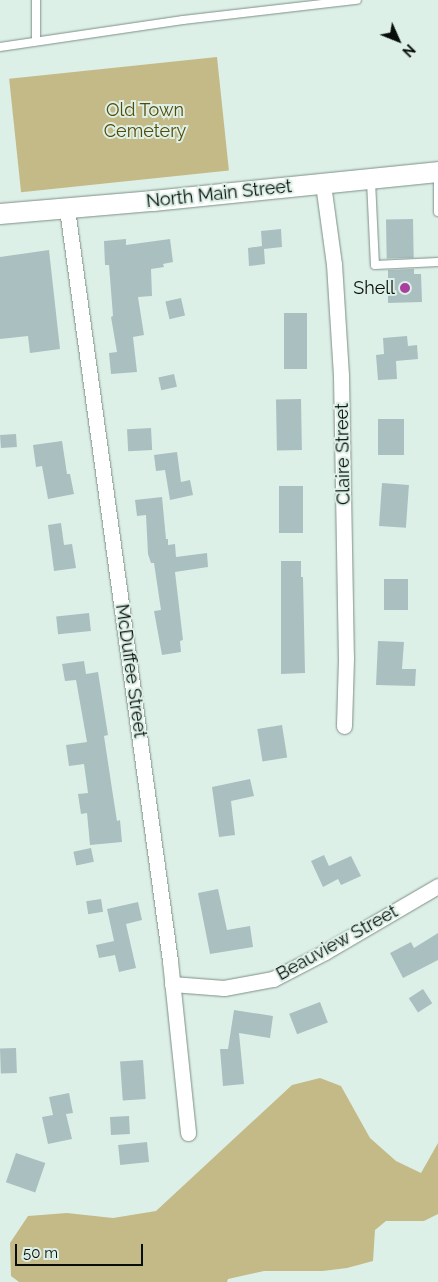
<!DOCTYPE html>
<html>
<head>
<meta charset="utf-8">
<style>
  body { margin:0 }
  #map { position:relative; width:438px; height:1282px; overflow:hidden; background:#ddf0e7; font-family:Raleway,sans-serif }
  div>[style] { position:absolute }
  .green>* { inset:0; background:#c4ba87; transform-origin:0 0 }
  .building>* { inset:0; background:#aabfc0; transform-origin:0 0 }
  .roads { filter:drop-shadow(0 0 1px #7e8f87) drop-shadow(0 0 1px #7e8f87) }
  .lane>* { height:8px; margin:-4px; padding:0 4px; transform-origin:4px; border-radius:4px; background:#fff }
  .street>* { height:15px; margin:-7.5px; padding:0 7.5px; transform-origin:7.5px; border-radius:7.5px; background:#fff }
  .secondary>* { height:20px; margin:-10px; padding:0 10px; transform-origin:10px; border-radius:10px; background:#fff }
  .dots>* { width:14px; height:14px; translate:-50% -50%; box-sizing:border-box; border:2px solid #ddf0e7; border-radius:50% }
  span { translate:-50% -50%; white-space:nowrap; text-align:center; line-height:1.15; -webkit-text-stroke:4px #ddf0e7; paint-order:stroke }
  .park-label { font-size:18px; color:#564b06 }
  .street-label { font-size:18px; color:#080e0b }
  .poi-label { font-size:18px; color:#080e0b }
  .right { translate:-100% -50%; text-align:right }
  .north { position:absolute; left:373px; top:15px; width:50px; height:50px; -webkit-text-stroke:4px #ddf0e7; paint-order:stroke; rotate:134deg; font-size:14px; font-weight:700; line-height:20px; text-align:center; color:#080e0b }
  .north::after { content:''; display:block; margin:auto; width:18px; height:22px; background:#080e0b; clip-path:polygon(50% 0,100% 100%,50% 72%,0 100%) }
  .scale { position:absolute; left:15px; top:1244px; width:128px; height:22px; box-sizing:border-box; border:2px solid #080e0b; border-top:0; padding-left:6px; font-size:15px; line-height:18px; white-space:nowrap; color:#080e0b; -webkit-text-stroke:4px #ddf0e7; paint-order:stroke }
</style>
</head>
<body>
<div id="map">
  <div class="green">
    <i style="left:217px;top:57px;width:114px;height:209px;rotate:84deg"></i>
    <i style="clip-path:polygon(320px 1078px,341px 1086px,370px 1138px,396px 1161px,421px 1173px,438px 1143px,438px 1214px,424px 1221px,386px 1221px,375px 1230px,373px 1261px,347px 1268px,323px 1271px,264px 1271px,228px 1279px,227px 1282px,19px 1282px,11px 1276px,10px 1243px,28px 1216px,67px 1213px,113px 1218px,156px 1211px,292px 1085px)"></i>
  </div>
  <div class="building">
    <i style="left:413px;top:219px;width:39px;height:27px;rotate:89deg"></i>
    <i style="clip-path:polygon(281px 229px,282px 247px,264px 249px,265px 264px,249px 266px,248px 248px,262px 246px,261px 231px)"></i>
    <i style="clip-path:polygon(126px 239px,126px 245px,170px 239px,173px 262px,163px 264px,164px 267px,151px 269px,152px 296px,138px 297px,144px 335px,133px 337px,137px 372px,111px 374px,109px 353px,117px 352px,111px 317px,113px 316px,109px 265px,105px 265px,104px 241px)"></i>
    <i style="clip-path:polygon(49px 250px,60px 349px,30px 353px,28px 336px,0 339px,0 257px)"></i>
    <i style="clip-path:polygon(414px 269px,414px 274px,421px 274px,422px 302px,388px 303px,388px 270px)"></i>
    <i style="left:181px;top:298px;width:18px;height:16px;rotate:77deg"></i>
    <i style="left:284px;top:313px;width:23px;height:56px"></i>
    <i style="clip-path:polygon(407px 336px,408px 346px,417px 345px,418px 359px,396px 361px,397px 379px,378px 380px,376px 355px,384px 354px,383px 338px)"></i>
    <i style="left:174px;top:374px;width:13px;height:16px;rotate:77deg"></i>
    <i style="left:301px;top:399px;width:51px;height:25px;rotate:89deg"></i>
    <i style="left:378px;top:419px;width:26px;height:36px"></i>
    <i style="left:151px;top:428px;width:22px;height:24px;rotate:87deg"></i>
    <i style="left:16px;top:434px;width:13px;height:16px;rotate:86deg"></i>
    <i style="clip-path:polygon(62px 441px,67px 474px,70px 474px,74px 494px,48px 499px,42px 466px,36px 467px,33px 445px)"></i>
    <i style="clip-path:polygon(177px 452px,181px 482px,190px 480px,193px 495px,170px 500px,165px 470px,156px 471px,154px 455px)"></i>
    <i style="left:382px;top:483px;width:27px;height:43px;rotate:4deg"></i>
    <i style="left:279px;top:486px;width:24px;height:47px"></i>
    <i style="clip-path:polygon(162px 497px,166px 539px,168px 539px,168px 545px,175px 544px,176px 557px,207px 553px,208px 567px,175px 572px,183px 640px,180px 641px,181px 652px,162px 655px,154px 611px,161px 610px,154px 563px,151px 563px,148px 554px,146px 515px,137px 516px,135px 500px)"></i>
    <i style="clip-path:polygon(61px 523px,64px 545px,72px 544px,76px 568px,54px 571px,48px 525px)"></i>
    <i style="clip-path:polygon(281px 561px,301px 561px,301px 577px,303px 577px,305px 673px,281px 674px)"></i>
    <i style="left:384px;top:579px;width:24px;height:31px"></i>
    <i style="left:89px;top:613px;width:18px;height:33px;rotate:84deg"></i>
    <i style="clip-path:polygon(378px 641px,404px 642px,402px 669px,416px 669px,415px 686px,376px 685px)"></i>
    <i style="clip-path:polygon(84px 661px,86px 674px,98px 672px,108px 735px,104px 736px,112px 789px,117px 821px,120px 820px,122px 842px,90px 845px,87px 813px,81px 814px,78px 794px,88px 793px,84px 764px,69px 766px,66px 745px,87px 742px,76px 680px,65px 681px,62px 664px)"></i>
    <i style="left:282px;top:725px;width:33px;height:25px;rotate:81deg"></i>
    <i style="clip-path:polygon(250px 779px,254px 796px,231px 801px,235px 835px,219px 837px,212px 787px)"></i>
    <i style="left:91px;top:848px;width:14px;height:18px;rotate:78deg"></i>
    <i style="clip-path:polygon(324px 855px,329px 866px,351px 856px,361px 876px,341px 885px,338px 879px,323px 887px,311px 861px)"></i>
    <i style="clip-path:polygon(218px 889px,227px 930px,250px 926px,253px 947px,210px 954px,198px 893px)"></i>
    <i style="left:101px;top:899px;width:13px;height:15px;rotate:81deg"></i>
    <i style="clip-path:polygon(138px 902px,142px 920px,126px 924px,136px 968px,119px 972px,115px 955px,99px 958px,96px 945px,114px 941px,107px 909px)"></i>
    <i style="clip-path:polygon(438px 933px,438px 960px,403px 978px,390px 953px,411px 942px,414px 948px)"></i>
    <i style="left:423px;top:989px;width:17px;height:17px;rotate:57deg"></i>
    <i style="left:320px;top:1002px;width:22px;height:33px;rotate:69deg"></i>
    <i style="clip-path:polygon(234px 1010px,273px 1016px,270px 1038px,239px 1033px,244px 1084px,223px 1086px,220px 1049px,228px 1049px)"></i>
    <i style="left:16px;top:1048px;width:25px;height:16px;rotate:88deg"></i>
    <i style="left:143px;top:1060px;width:39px;height:23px;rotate:86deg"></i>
    <i style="clip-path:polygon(69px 1093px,73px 1113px,66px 1114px,72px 1139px,48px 1144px,42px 1117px,53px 1115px,49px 1097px)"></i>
    <i style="left:129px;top:1116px;width:18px;height:19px;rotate:87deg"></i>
    <i style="left:147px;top:1142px;width:20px;height:29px;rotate:84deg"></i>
    <i style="left:16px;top:1153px;width:31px;height:31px;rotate:19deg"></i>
  </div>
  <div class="roads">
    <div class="lane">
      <i style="left:36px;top:0;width:40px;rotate:90deg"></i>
      <i style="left:0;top:47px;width:185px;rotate:-8.4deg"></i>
      <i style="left:183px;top:20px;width:175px;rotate:-6.6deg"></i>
      <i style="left:438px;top:174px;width:38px;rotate:90deg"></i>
      <i style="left:371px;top:181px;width:84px;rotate:87.3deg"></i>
      <i style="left:375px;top:265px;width:63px;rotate:-2.7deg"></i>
    </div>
    <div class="street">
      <i style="left:323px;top:184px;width:81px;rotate:82.2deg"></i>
      <i style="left:334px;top:264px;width:112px;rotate:86.4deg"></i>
      <i style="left:341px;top:376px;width:282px;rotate:89deg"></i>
      <i style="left:346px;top:658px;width:68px;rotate:91.7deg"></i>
      <i style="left:67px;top:209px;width:759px;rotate:82.2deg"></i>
      <i style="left:170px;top:961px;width:173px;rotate:84deg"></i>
      <i style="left:172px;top:984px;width:52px;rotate:4.4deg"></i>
      <i style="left:224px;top:988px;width:50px;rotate:-10.4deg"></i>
      <i style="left:273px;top:979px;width:59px;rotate:-27.4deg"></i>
      <i style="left:325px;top:952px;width:131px;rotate:-30.3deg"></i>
    </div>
    <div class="secondary">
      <i style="left:0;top:214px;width:154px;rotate:-4.9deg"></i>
      <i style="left:153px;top:201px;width:286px;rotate:-5.8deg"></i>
    </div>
  </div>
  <div class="dots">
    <i style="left:405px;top:288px;background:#ab3e9c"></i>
  </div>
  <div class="park-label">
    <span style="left:145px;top:121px">Old Town<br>Cemetery</span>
  </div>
  <div class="street-label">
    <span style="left:219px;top:194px;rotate:-6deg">North Main Street</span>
    <span style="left:343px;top:454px;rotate:-91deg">Claire Street</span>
    <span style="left:131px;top:671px;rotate:82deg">McDuffee Street</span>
    <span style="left:337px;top:943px;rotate:-29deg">Beauview Street</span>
  </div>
  <div class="poi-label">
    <span class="right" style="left:395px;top:288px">Shell</span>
  </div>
  <div class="north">N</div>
  <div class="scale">50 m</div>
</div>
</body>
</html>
